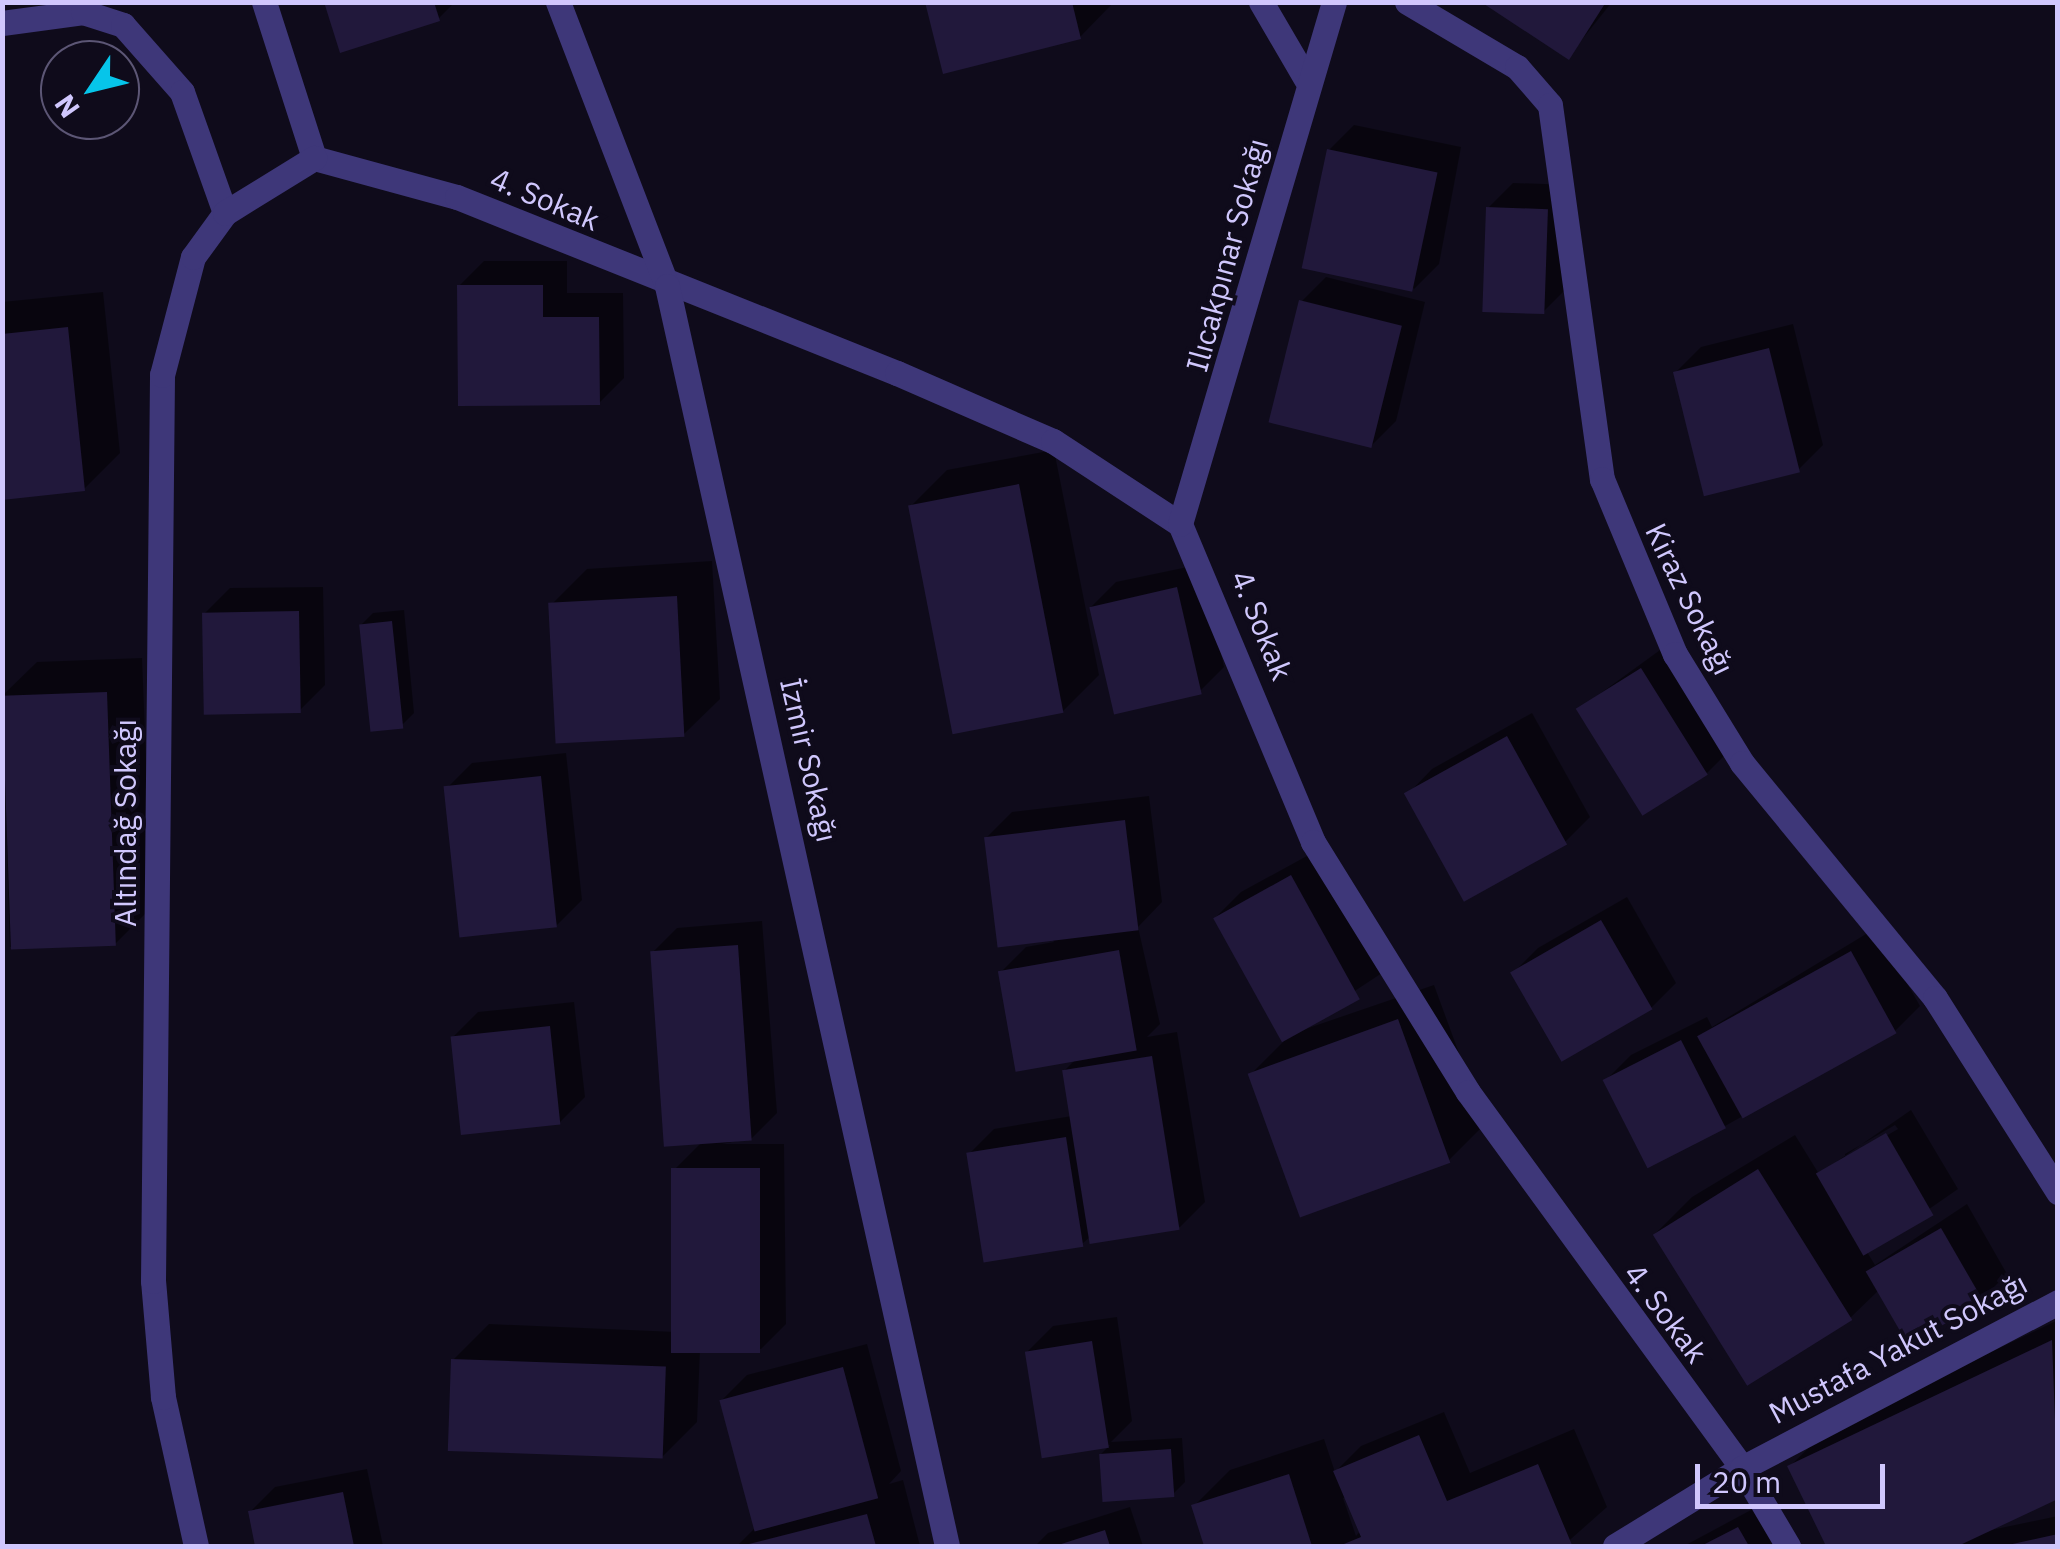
<!DOCTYPE html>
<html>
<head>
<meta charset="utf-8">
<style>
  body { margin:0 }
  #map { position:relative; width:2060px; height:1549px; overflow:hidden; background:#0f0b1b; font-family:"IBM Plex Sans",sans-serif }
  div>[style] { position:absolute }
  .shadow>* { inset:0; background:#0007 }
  .building>* { inset:0; background:#21183b; transform-origin:0 0 }
  .minor>* { height:25px; margin:-12.5px; padding:0 12.5px; transform-origin:12.5px; border-radius:12.5px; background:#3e3779 }
  .tertiary>* { height:25px; margin:-12.5px; padding:0 12.5px; transform-origin:12.5px; border-radius:12.5px; background:#3e3779 }
  span { translate:-50% -50%; white-space:nowrap; text-align:center; line-height:1.15; -webkit-text-stroke:8px #0f0b1b; paint-order:stroke }
  .street-label { font-size:30px; color:#d0c7fd }
  .frame { position:absolute; inset:0; border:5px solid #d0c7fd; pointer-events:none }
  .north { position:absolute; left:40px; top:40px; width:100px; height:100px; box-sizing:border-box; background:#0f0b1b; border:2px solid #5c5675; border-radius:50%; rotate:235deg; font-size:28px; font-weight:700; line-height:40px; text-align:center; color:#d0c7fd }
  .north::after { content:''; display:block; margin:auto; width:35px; height:45px; background:#06c5ea; clip-path:polygon(50% 0,100% 100%,50% 72%,0 100%) }
  .scale { position:absolute; left:1695px; top:1464px; width:190px; height:45px; box-sizing:border-box; border:5px solid #d0c7fd; border-top:0; padding-left:12px; font-size:30px; line-height:35px; white-space:nowrap; color:#d0c7fd; -webkit-text-stroke:8px #0f0b1b; paint-order:stroke }
</style>
</head>
<body>
<div id="map">
  <div class="shadow">
    <i style="clip-path:polygon(327px 2px,455px 2px,439px 18px)"></i>
    <i style="clip-path:polygon(927px 2px,1114px 2px,1080px 37px)"></i>
    <i style="clip-path:polygon(1486px 2px,1612px 2px,1568px 57px)"></i>
    <i style="clip-path:polygon(1354px 125px,1461px 147px,1439px 264px,1414px 289px,1329px 150px)"></i>
    <i style="clip-path:polygon(1513px 183px,1572px 185px,1568px 287px,1543px 312px,1488px 208px)"></i>
    <i style="clip-path:polygon(484px 261px,567px 261px,567px 293px,623px 293px,624px 378px,599px 403px,459px 286px)"></i>
    <i style="clip-path:polygon(1326px 277px,1425px 302px,1396px 421px,1371px 446px,1301px 302px)"></i>
    <i style="clip-path:polygon(103px 292px,120px 453px,84px 489px,2px 497px,2px 302px)"></i>
    <i style="clip-path:polygon(1793px 324px,1823px 445px,1798px 470px,1676px 372px,1701px 347px)"></i>
    <i style="clip-path:polygon(1054px 450px,1099px 675px,1063px 711px,911px 506px,947px 470px)"></i>
    <i style="clip-path:polygon(712px 561px,720px 699px,684px 734px,551px 605px,587px 569px)"></i>
    <i style="clip-path:polygon(1202px 564px,1224px 667px,1199px 692px,1091px 607px,1116px 582px)"></i>
    <i style="clip-path:polygon(323px 587px,325px 685px,300px 710px,205px 613px,230px 588px)"></i>
    <i style="clip-path:polygon(404px 610px,414px 713px,402px 725px,361px 625px,373px 613px)"></i>
    <i style="clip-path:polygon(1667px 645px,1732px 748px,1707px 773px,1579px 709px)"></i>
    <i style="clip-path:polygon(142px 658px,152px 907px,116px 943px,10px 947px,2px 696px,37px 662px)"></i>
    <i style="clip-path:polygon(1532px 713px,1590px 817px,1565px 842px,1408px 794px,1432px 769px)"></i>
    <i style="clip-path:polygon(566px 753px,582px 900px,557px 925px,447px 788px,472px 763px)"></i>
    <i style="clip-path:polygon(1149px 796px,1162px 902px,1138px 927px,1160px 1024px,1147px 1037px,1177px 1032px,1205px 1202px,1180px 1227px,1092px 1235px,1082px 1244px,969px 1154px,994px 1129px,1072px 1116px,1064px 1071px,1076px 1059px,1001px 972px,1026px 947px,1054px 942px,987px 837px,1012px 812px)"></i>
    <i style="clip-path:polygon(1316px 851px,1382px 973px,1288px 1035px,1434px 985px,1485px 1124px,1449px 1160px,1250px 1075px,1284px 1041px,1216px 917px,1241px 892px)"></i>
    <i style="clip-path:polygon(1627px 897px,1676px 983px,1651px 1008px,1513px 973px,1538px 948px)"></i>
    <i style="clip-path:polygon(762px 921px,777px 1113px,752px 1138px,722px 1144px,784px 1144px,786px 1324px,761px 1349px,700px 1350px,697px 1422px,661px 1458px,453px 1360px,489px 1324px,676px 1332px,674px 1170px,702px 1142px,652px 953px,677px 928px)"></i>
    <i style="clip-path:polygon(1876px 928px,1920px 1006px,1895px 1031px,1725px 1126px,1606px 1080px,1631px 1055px,1707px 1017px,1712px 1027px)"></i>
    <i style="clip-path:polygon(574px 1002px,585px 1097px,560px 1122px,453px 1037px,478px 1012px)"></i>
    <i style="clip-path:polygon(evenodd,1911px 1110px,1958px 1189px,1867px 1252px,1875px 1265px,1967px 1204px,2007px 1274px,1982px 1299px,1879px 1290px,1850px 1318px,1656px 1233px,1692px 1197px,1795px 1135px,1819px 1174px,1911px 1110px,1895px 1125px,1898px 1129px,1845px 1160px,1845px 1154px,1895px 1125px)"></i>
    <i style="clip-path:polygon(1117px 1317px,1132px 1421px,1111px 1442px,1182px 1438px,1185px 1482px,1172px 1495px,1101px 1454px,1110px 1445px,1042px 1455px,1028px 1351px,1053px 1326px)"></i>
    <i style="clip-path:polygon(2058px 1320px,2058px 1496px,1991px 1530px,2058px 1516px,2058px 1546px,1828px 1546px,1790px 1466px,1826px 1431px)"></i>
    <i style="clip-path:polygon(867px 1344px,901px 1471px,889px 1484px,903px 1480px,920px 1546px,737px 1546px,756px 1527px,722px 1400px,747px 1375px)"></i>
    <i style="clip-path:polygon(evenodd,1444px 1412px,1470px 1473px,1574px 1429px,1607px 1507px,1563px 1546px,1207px 1546px,1194px 1506px,1230px 1470px,1324px 1439px,1335px 1472px,1361px 1446px,1444px 1412px,1347px 1497px,1361px 1530px,1356px 1536px,1343px 1498px,1347px 1497px)"></i>
    <i style="clip-path:polygon(367px 1469px,383px 1546px,257px 1546px,250px 1512px,275px 1487px)"></i>
    <i style="clip-path:polygon(1764px 1503px,1787px 1546px,1684px 1546px)"></i>
    <i style="clip-path:polygon(1130px 1507px,1143px 1546px,1035px 1546px,1048px 1533px)"></i>
  </div>
  <div class="building">
    <i style="clip-path:polygon(324px 2px,434px 2px,440px 21px,340px 53px)"></i>
    <i style="clip-path:polygon(925px 2px,1072px 2px,1081px 39px,943px 74px)"></i>
    <i style="clip-path:polygon(1481px 2px,1606px 2px,1569px 60px)"></i>
    <i style="left:1327px;top:149px;width:113px;height:122px;rotate:12deg"></i>
    <i style="left:1486px;top:207px;width:62px;height:105px;rotate:2deg"></i>
    <i style="clip-path:polygon(457px 285px,543px 285px,543px 317px,599px 317px,600px 405px,458px 406px)"></i>
    <i style="left:1299px;top:300px;width:106px;height:126px;rotate:14deg"></i>
    <i style="clip-path:polygon(68px 327px,85px 491px,2px 500px,2px 334px)"></i>
    <i style="left:1769px;top:348px;width:128px;height:99px;rotate:76deg"></i>
    <i style="left:1019px;top:484px;width:233px;height:113px;rotate:79deg"></i>
    <i style="left:1177px;top:587px;width:110px;height:90px;rotate:77deg"></i>
    <i style="left:677px;top:596px;width:141px;height:129px;rotate:87deg"></i>
    <i style="left:299px;top:611px;width:102px;height:97px;rotate:89deg"></i>
    <i style="left:392px;top:621px;width:108px;height:33px;rotate:84deg"></i>
    <i style="left:1641px;top:668px;width:126px;height:77px;rotate:58deg"></i>
    <i style="left:107px;top:692px;width:254px;height:105px;rotate:88deg"></i>
    <i style="left:1507px;top:736px;width:124px;height:118px;rotate:61deg"></i>
    <i style="left:541px;top:776px;width:152px;height:98px;rotate:84deg"></i>
    <i style="left:1125px;top:820px;width:111px;height:142px;rotate:83deg"></i>
    <i style="left:1291px;top:875px;width:142px;height:89px;rotate:61deg"></i>
    <i style="left:1601px;top:920px;width:103px;height:105px;rotate:60deg"></i>
    <i style="left:738px;top:945px;width:196px;height:88px;rotate:86deg"></i>
    <i style="left:1119px;top:950px;width:102px;height:123px;rotate:80deg"></i>
    <i style="left:1851px;top:951px;width:94px;height:176px;rotate:61deg"></i>
    <i style="left:1398px;top:1019px;width:153px;height:160px;rotate:70deg"></i>
    <i style="left:550px;top:1026px;width:99px;height:100px;rotate:84deg"></i>
    <i style="left:1681px;top:1040px;width:99px;height:88px;rotate:63deg"></i>
    <i style="left:1152px;top:1056px;width:176px;height:91px;rotate:81deg"></i>
    <i style="left:1886px;top:1133px;width:95px;height:81px;rotate:60deg"></i>
    <i style="left:1066px;top:1137px;width:111px;height:101px;rotate:81deg"></i>
    <i style="left:671px;top:1168px;width:89px;height:185px"></i>
    <i style="left:1758px;top:1169px;width:178px;height:124px;rotate:58deg"></i>
    <i style="left:1941px;top:1228px;width:85px;height:87px;rotate:60deg"></i>
    <i style="clip-path:polygon(2052px 1340px,2058px 1499px,1958px 1546px,1826px 1546px,1787px 1466px)"></i>
    <i style="left:1092px;top:1341px;width:108px;height:68px;rotate:81deg"></i>
    <i style="left:451px;top:1359px;width:215px;height:92px;rotate:2deg"></i>
    <i style="left:843px;top:1367px;width:136px;height:128px;rotate:75deg"></i>
    <i style="clip-path:polygon(1419px 1435px,1447px 1501px,1538px 1464px,1572px 1545px,1339px 1546px,1361px 1537px,1333px 1471px)"></i>
    <i style="left:1171px;top:1449px;width:48px;height:72px;rotate:86deg"></i>
    <i style="clip-path:polygon(1289px 1474px,1312px 1546px,1204px 1546px,1191px 1505px)"></i>
    <i style="clip-path:polygon(343px 1492px,354px 1546px,255px 1546px,248px 1511px)"></i>
    <i style="clip-path:polygon(867px 1514px,876px 1546px,745px 1546px,745px 1545px)"></i>
    <i style="clip-path:polygon(1738px 1527px,1749px 1546px,1701px 1546px)"></i>
    <i style="clip-path:polygon(1105px 1530px,1110px 1546px,1055px 1546px)"></i>
    <i style="clip-path:polygon(2058px 1534px,2058px 1546px,2008px 1546px,2008px 1545px)"></i>
  </div>
  <div class="minor">
    <i style="left:264px;top:2px;width:164px;rotate:72.2deg"></i>
    <i style="left:1261px;top:2px;width:89px;rotate:59.7deg"></i>
    <i style="left:1407px;top:2px;width:128px;rotate:30.6deg"></i>
    <i style="left:1517px;top:67px;width:50px;rotate:49deg"></i>
    <i style="left:1550px;top:105px;width:378px;rotate:82.1deg"></i>
    <i style="left:1602px;top:479px;width:190px;rotate:67.4deg"></i>
    <i style="left:1675px;top:654px;width:128px;rotate:58.4deg"></i>
    <i style="left:1742px;top:763px;width:304px;rotate:50.6deg"></i>
    <i style="left:1935px;top:998px;width:230px;rotate:57.6deg"></i>
    <i style="left:2px;top:23px;width:82px;rotate:-7.7deg"></i>
    <i style="left:83px;top:12px;width:42px;rotate:18deg"></i>
    <i style="left:123px;top:25px;width:89px;rotate:48.6deg"></i>
    <i style="left:182px;top:92px;width:128px;rotate:70.4deg"></i>
    <i style="left:314px;top:158px;width:148px;rotate:15.3deg"></i>
    <i style="left:457px;top:197px;width:474px;rotate:21.8deg"></i>
    <i style="left:897px;top:373px;width:170px;rotate:23.6deg"></i>
    <i style="left:1053px;top:441px;width:152px;rotate:33.2deg"></i>
    <i style="left:1180px;top:524px;width:345px;rotate:67.3deg"></i>
    <i style="left:1313px;top:842px;width:294px;rotate:58.2deg"></i>
    <i style="left:1468px;top:1092px;width:465px;rotate:53.9deg"></i>
    <i style="left:1742px;top:1468px;width:91px;rotate:59.5deg"></i>
    <i style="left:1180px;top:524px;width:544px;rotate:-73.56deg"></i>
    <i style="left:196px;top:1546px;width:153px;rotate:-102.5deg"></i>
    <i style="left:163px;top:1397px;width:116px;rotate:-94.9deg"></i>
    <i style="left:153px;top:1281px;width:906px;rotate:-89.43deg"></i>
    <i style="left:162px;top:375px;width:122px;rotate:-75.3deg"></i>
    <i style="left:193px;top:257px;width:54px;rotate:-54deg"></i>
    <i style="left:225px;top:213px;width:105px;rotate:-31.7deg"></i>
    <i style="left:1615px;top:1546px;width:149px;rotate:-31.6deg"></i>
    <i style="left:1742px;top:1468px;width:357px;rotate:-27.7deg"></i>
  </div>
  <div class="tertiary">
    <i style="left:558px;top:2px;width:304px;rotate:69deg"></i>
    <i style="left:667px;top:286px;width:1291px;rotate:77.47deg"></i>
  </div>
  <div class="street-label">
    <span style="left:545px;top:199px;rotate:23deg">4. Sokak</span>
    <span style="left:1227px;top:255px;rotate:-75deg">Ilıcakpınar Sokağı</span>
    <span style="left:1690px;top:599px;rotate:64deg">Kiraz Sokağı</span>
    <span style="left:1262px;top:625px;rotate:68deg">4. Sokak</span>
    <span style="left:809px;top:760px;rotate:77deg">İzmir Sokağı</span>
    <span style="left:125px;top:823px;rotate:-90deg">Altındağ Sokağı</span>
    <span style="left:1666px;top:1313px;rotate:53deg">4. Sokak</span>
    <span style="left:1898px;top:1348px;rotate:-28deg">Mustafa Yakut Sokağı</span>
  </div>
  <div class="frame"></div>
  <div class="north">N</div>
  <div class="scale">20 m</div>
</div>
</body>
</html>
